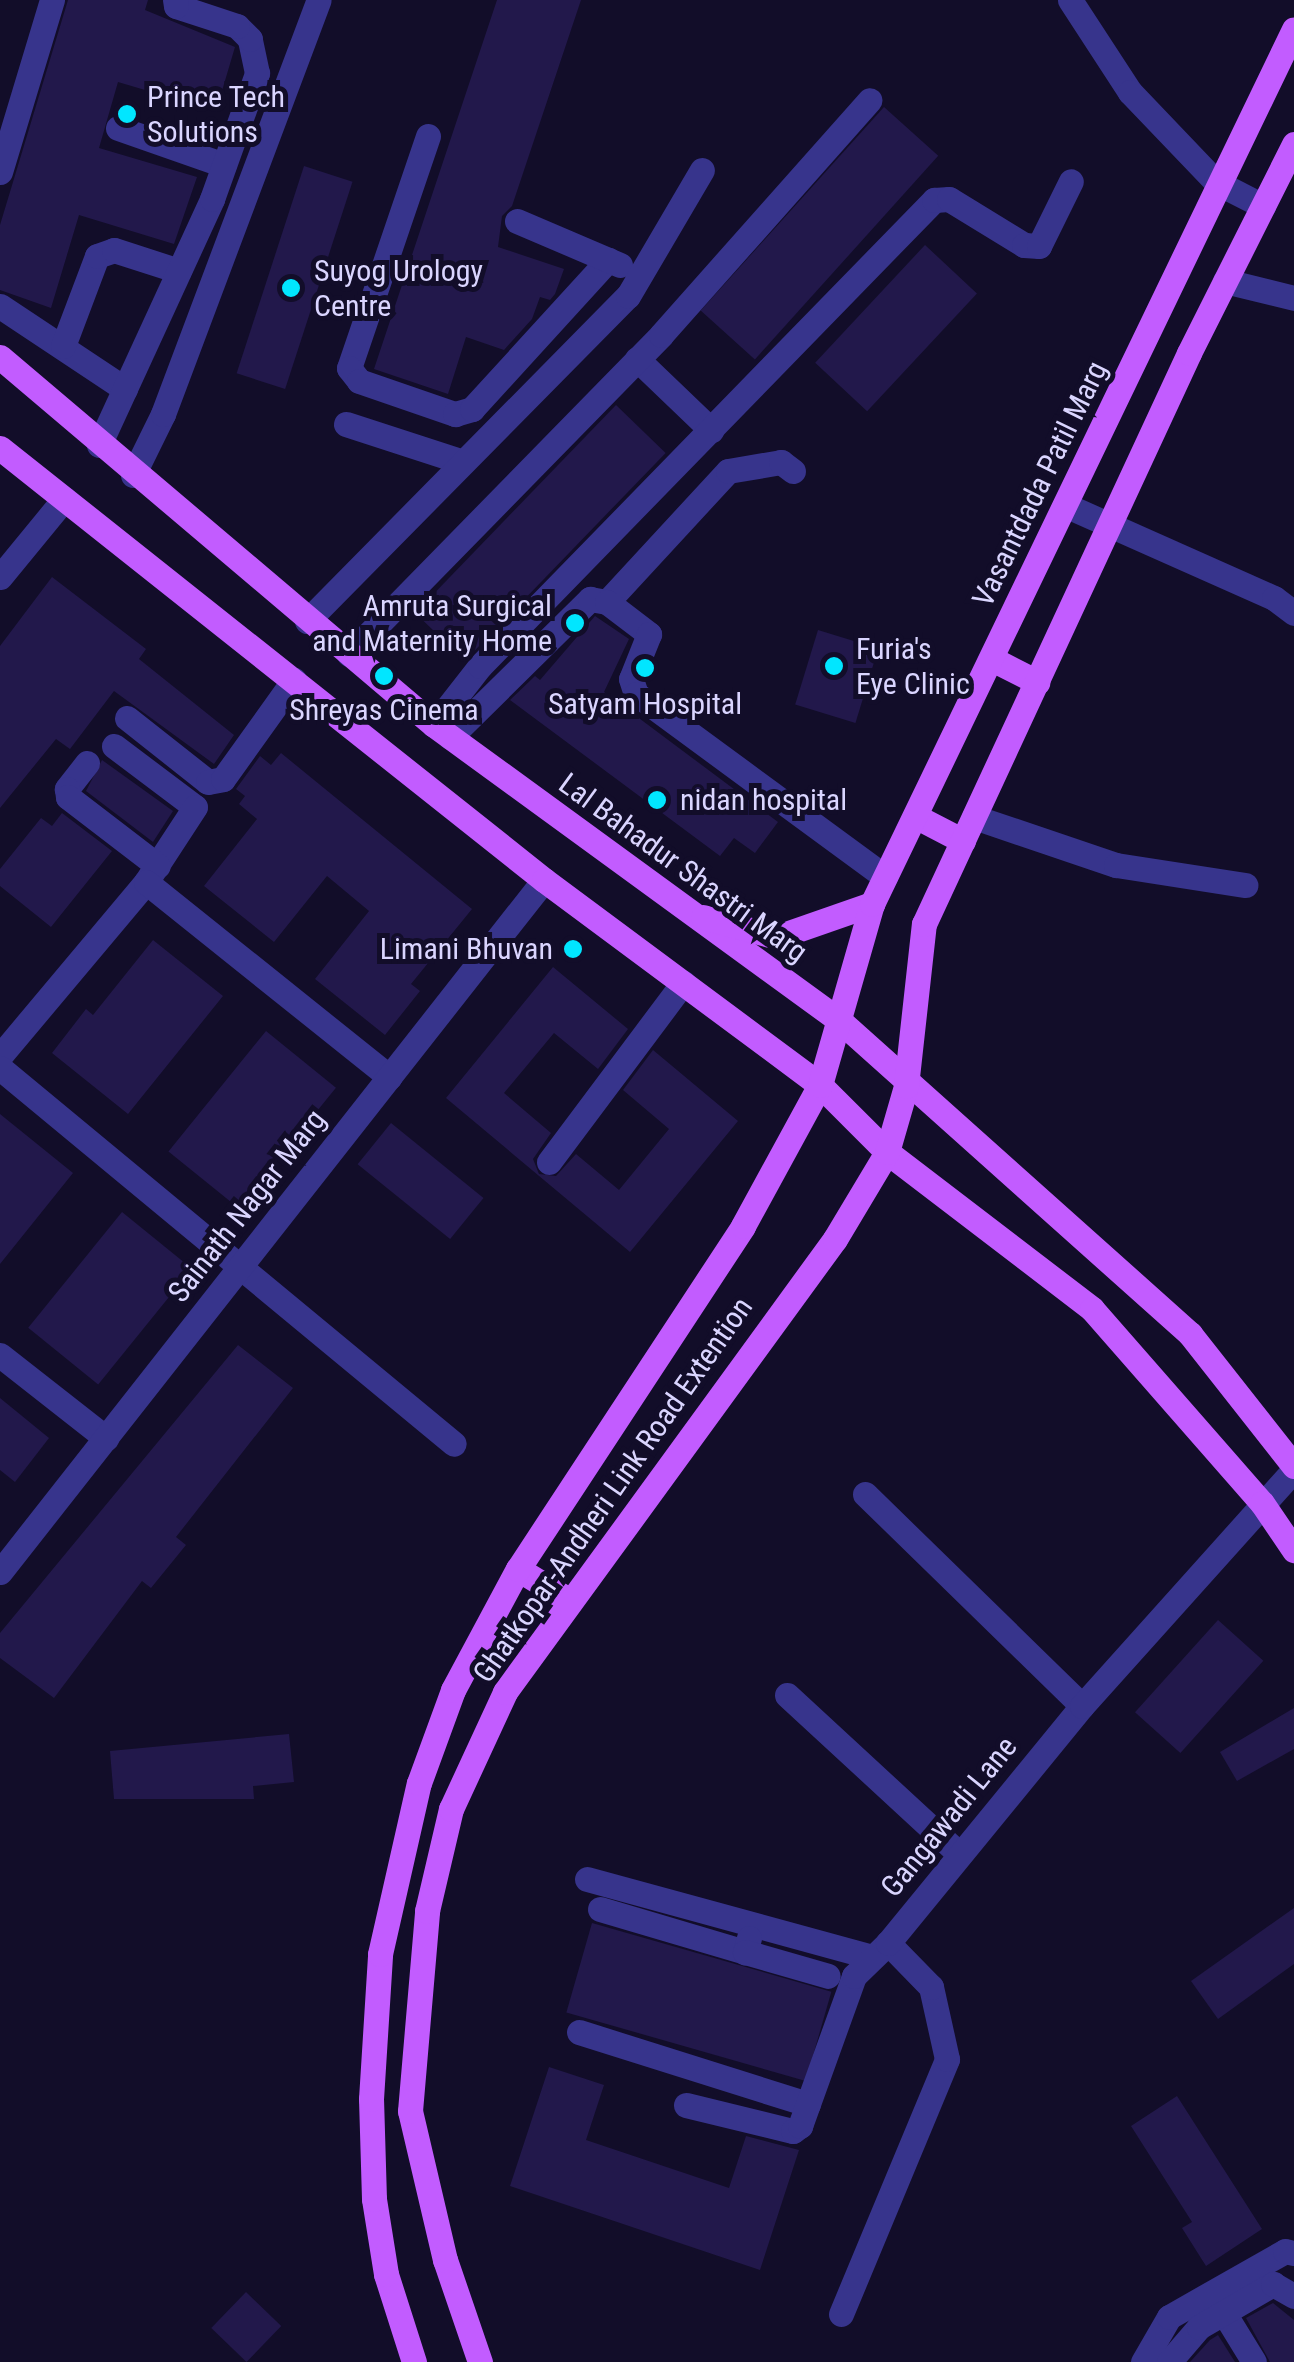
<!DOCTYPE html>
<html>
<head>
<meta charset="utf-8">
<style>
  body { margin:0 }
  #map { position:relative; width:1294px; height:2362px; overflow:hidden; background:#120d29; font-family:"Roboto Condensed",sans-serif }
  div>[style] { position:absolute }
  .building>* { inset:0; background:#22184b; transform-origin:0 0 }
  .minor>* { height:25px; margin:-12.5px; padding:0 12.5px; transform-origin:12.5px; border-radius:12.5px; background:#37348c }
  .major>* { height:25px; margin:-12.5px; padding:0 12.5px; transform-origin:12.5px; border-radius:12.5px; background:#c25cff }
  .dots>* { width:28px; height:28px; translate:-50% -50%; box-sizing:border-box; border:5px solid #120d29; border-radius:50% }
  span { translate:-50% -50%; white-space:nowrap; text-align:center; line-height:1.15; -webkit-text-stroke:10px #120d29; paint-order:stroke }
  .poi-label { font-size:30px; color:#dad5ff }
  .left { translate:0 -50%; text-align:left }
  .right { translate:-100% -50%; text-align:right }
  .street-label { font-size:30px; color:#dad5ff }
</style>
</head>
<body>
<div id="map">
  <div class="building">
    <i style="clip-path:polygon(68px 0,148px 0,145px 10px,235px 47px,216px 111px,118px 82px,99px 148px,197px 177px,174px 244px,79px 215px,51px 308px,0 290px,0 225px)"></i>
    <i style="clip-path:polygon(497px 0,581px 0,512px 206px,502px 216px,498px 247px,564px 269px,555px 294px,550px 300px,540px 297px,532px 319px,504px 350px,466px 337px,448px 394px,374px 369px)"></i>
    <i style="left:884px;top:107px;width:73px;height:274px;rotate:42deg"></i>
    <i style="left:304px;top:166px;width:51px;height:218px;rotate:18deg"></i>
    <i style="left:925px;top:245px;width:71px;height:161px;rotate:43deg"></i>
    <i style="left:616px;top:405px;width:69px;height:289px;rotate:44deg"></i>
    <i style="clip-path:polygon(52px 577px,146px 649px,139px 659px,234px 735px,214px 764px,114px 691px,70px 749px,56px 739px,0 808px,0 646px)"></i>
    <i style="clip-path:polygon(595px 616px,629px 639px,604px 692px,778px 822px,755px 853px,734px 838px,720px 856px,510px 700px,535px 676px,540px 680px)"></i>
    <i style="left:818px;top:630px;width:63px;height:78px;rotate:17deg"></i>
    <i style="clip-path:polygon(281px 753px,472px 909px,411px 984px,420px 991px,385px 1035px,315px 979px,369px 911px,327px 876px,274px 942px,204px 886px,257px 819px,239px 804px,245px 796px,236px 789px,260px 756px,271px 765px)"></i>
    <i style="clip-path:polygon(102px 760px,173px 811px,153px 842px,86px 791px)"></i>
    <i style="clip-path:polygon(62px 813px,112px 851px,51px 927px,0 886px,0 869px,41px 818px,52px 826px)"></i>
    <i style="clip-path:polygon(153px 940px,223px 996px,128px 1114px,52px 1053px,86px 1009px,93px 1015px)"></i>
    <i style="clip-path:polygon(553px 967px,628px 1029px,598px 1069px,554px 1033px,504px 1093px,551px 1133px,533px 1159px,539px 1174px,556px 1176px,576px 1154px,619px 1190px,669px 1129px,623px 1090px,653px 1050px,738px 1121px,630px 1252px,446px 1098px)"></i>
    <i style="left:266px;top:1031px;width:90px;height:155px;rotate:39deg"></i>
    <i style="clip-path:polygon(0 1114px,73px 1173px,0 1264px)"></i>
    <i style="left:391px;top:1123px;width:119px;height:53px;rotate:39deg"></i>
    <i style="left:122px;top:1212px;width:90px;height:149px;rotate:39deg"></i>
    <i style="clip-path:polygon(238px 1345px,293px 1388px,176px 1537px,186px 1545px,151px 1588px,142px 1581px,54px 1698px,0 1658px,0 1633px)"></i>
    <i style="clip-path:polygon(0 1398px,49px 1438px,15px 1482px,0 1470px)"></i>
    <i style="left:1218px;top:1620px;width:61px;height:124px;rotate:42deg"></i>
    <i style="clip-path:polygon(1294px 1708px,1294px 1749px,1237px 1781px,1220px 1752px)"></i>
    <i style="clip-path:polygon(289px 1734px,294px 1782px,253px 1786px,254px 1799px,114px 1799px,110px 1751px)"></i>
    <i style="clip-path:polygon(1294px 1908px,1294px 1964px,1218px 2019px,1191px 1981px)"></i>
    <i style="left:592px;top:1923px;width:249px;height:93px;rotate:16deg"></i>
    <i style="clip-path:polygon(549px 2067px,604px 2085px,586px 2140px,729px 2188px,746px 2136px,799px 2150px,760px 2270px,510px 2186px)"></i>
    <i style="clip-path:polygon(1177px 2096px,1262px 2229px,1206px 2266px,1182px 2228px,1192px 2222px,1131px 2126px)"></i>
    <i style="left:246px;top:2292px;width:49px;height:50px;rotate:44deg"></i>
    <i style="clip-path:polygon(1273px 2303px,1294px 2320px,1294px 2362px,1270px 2362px,1246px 2318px)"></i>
    <i style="clip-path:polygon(1218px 2335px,1235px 2362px,1190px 2362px,1210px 2340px)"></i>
  </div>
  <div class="minor">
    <i style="left:1070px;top:0;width:110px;rotate:56.9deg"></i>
    <i style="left:1130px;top:92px;width:124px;rotate:46.3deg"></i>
    <i style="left:1216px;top:182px;width:53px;rotate:27.1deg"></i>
    <i style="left:118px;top:128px;width:112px;rotate:19.2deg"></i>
    <i style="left:428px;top:136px;width:245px;rotate:108.8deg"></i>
    <i style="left:349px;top:368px;width:16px;rotate:52deg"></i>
    <i style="left:359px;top:381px;width:102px;rotate:19deg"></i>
    <i style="left:455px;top:414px;width:18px;rotate:-16deg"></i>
    <i style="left:472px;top:409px;width:202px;rotate:-47.6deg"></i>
    <i style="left:0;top:172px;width:180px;rotate:-73.2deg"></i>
    <i style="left:517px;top:221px;width:112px;rotate:23.1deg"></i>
    <i style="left:1225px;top:281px;width:71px;rotate:13.8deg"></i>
    <i style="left:0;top:306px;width:150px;rotate:33.6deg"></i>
    <i style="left:63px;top:346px;width:96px;rotate:-69.3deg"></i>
    <i style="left:97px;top:256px;width:18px;rotate:-19deg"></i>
    <i style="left:114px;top:250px;width:68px;rotate:17.9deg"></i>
    <i style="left:637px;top:359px;width:103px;rotate:43.8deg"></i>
    <i style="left:346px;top:424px;width:123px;rotate:18deg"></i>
    <i style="left:99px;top:445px;width:271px;rotate:-65.3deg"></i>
    <i style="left:212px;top:199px;width:134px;rotate:-70.3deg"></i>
    <i style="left:257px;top:73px;width:35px;rotate:-102deg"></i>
    <i style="left:250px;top:39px;width:18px;rotate:-135deg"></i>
    <i style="left:237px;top:26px;width:64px;rotate:-161.8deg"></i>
    <i style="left:176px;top:6px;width:6px;rotate:-99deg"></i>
    <i style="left:133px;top:475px;width:68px;rotate:-63.8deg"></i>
    <i style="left:163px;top:414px;width:442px;rotate:-69.4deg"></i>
    <i style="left:1065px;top:505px;width:229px;rotate:24deg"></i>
    <i style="left:1274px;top:598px;width:25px;rotate:37deg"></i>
    <i style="left:0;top:577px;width:101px;rotate:-50.6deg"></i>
    <i style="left:607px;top:602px;width:178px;rotate:-47.3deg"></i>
    <i style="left:728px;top:471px;width:54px;rotate:-9.6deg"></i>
    <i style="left:781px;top:462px;width:15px;rotate:37deg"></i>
    <i style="left:307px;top:621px;width:457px;rotate:-45.4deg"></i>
    <i style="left:628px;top:296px;width:146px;rotate:-59.6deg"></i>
    <i style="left:349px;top:654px;width:446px;rotate:-45.6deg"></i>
    <i style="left:661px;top:335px;width:314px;rotate:-48.4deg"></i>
    <i style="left:127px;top:718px;width:103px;rotate:38.3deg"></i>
    <i style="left:208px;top:782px;width:15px;rotate:-11deg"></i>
    <i style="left:223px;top:779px;width:122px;rotate:-54.4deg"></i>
    <i style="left:434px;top:725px;width:75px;rotate:-52.1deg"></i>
    <i style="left:480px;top:666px;width:651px;rotate:-45.75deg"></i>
    <i style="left:934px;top:200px;width:15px;rotate:-4deg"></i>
    <i style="left:949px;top:199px;width:88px;rotate:31.5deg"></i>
    <i style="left:1024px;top:245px;width:15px;rotate:4deg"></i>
    <i style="left:1039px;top:246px;width:72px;rotate:-63.8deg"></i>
    <i style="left:450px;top:737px;width:197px;rotate:-44.6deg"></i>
    <i style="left:590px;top:599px;width:17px;rotate:10deg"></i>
    <i style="left:607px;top:602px;width:53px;rotate:37.3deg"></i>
    <i style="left:649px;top:634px;width:48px;rotate:111.8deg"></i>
    <i style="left:631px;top:679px;width:16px;rotate:72deg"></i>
    <i style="left:636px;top:694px;width:309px;rotate:36.3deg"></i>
    <i style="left:114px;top:746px;width:101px;rotate:37deg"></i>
    <i style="left:195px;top:807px;width:90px;rotate:123.2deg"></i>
    <i style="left:87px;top:763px;width:33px;rotate:128deg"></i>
    <i style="left:67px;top:789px;width:8px;rotate:83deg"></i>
    <i style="left:68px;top:797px;width:113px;rotate:37.5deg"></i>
    <i style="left:974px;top:817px;width:150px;rotate:18.7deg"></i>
    <i style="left:1116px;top:865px;width:131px;rotate:8.8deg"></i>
    <i style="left:0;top:1056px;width:227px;rotate:-50deg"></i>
    <i style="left:146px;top:882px;width:312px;rotate:38.7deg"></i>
    <i style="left:0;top:1068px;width:589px;rotate:39.63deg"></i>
    <i style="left:549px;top:1162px;width:224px;rotate:-53.2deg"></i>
    <i style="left:0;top:1355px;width:135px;rotate:38.1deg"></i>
    <i style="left:865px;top:1494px;width:303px;rotate:44.3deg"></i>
    <i style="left:0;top:1572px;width:880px;rotate:-51.83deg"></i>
    <i style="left:787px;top:1695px;width:233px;rotate:42.7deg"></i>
    <i style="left:587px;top:1879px;width:295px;rotate:15.3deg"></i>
    <i style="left:600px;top:1909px;width:151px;rotate:16.5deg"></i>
    <i style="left:749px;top:1938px;width:15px;rotate:106deg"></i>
    <i style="left:745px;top:1952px;width:86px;rotate:16.1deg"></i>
    <i style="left:579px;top:2032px;width:240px;rotate:17.5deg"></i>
    <i style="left:686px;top:2105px;width:110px;rotate:13.7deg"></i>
    <i style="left:793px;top:2131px;width:9px;rotate:-36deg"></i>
    <i style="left:800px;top:2126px;width:159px;rotate:-70.2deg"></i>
    <i style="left:854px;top:1976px;width:47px;rotate:-44.1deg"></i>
    <i style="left:1224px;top:2313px;width:57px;rotate:58.5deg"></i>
    <i style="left:841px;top:2314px;width:276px;rotate:-67.4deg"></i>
    <i style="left:947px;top:2059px;width:74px;rotate:-102.5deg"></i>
    <i style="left:931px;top:1987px;width:62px;rotate:-134.3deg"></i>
    <i style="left:888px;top:1943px;width:306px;rotate:-50.7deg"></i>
    <i style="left:1082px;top:1706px;width:317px;rotate:-48.1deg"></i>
    <i style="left:1143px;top:2362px;width:52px;rotate:-60deg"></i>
    <i style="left:1169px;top:2317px;width:133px;rotate:-29.6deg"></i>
    <i style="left:1285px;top:2251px;width:9px;rotate:13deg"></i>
    <i style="left:1169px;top:2362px;width:46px;rotate:-49.4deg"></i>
    <i style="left:1199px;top:2327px;width:86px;rotate:-30.2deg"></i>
    <i style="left:1273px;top:2284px;width:24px;rotate:30deg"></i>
  </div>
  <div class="major">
    <i style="left:0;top:357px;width:569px;rotate:40.3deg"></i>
    <i style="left:434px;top:725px;width:502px;rotate:36.09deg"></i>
    <i style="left:840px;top:1021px;width:470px;rotate:41.8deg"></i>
    <i style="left:1190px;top:1334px;width:168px;rotate:51.8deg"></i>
    <i style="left:0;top:448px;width:695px;rotate:38.45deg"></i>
    <i style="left:544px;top:880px;width:344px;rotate:36.6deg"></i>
    <i style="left:820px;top:1085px;width:95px;rotate:45deg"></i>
    <i style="left:887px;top:1152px;width:258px;rotate:37.4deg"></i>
    <i style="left:1092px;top:1309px;width:258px;rotate:48.8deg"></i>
    <i style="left:1262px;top:1503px;width:57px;rotate:55.8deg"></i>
    <i style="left:992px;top:659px;width:51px;rotate:27.1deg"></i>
    <i style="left:915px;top:816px;width:54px;rotate:27.5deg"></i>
    <i style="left:703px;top:917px;width:77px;rotate:15.1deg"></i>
    <i style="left:777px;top:937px;width:101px;rotate:-19.2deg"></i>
    <i style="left:518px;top:1569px;width:57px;rotate:31.5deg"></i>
    <i style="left:414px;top:2362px;width:92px;rotate:-107.7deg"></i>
    <i style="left:386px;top:2274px;width:76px;rotate:-99.1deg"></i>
    <i style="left:374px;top:2199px;width:100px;rotate:-91.7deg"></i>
    <i style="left:371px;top:2099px;width:145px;rotate:-86.4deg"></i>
    <i style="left:380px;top:1954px;width:175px;rotate:-77.2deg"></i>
    <i style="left:419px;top:1783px;width:99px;rotate:-69.9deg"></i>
    <i style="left:453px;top:1690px;width:137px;rotate:-61.8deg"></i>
    <i style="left:518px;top:1569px;width:410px;rotate:-56.7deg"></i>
    <i style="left:743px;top:1226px;width:161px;rotate:-61.4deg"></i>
    <i style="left:820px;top:1085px;width:188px;rotate:-74deg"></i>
    <i style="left:872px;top:904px;width:971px;rotate:-64.25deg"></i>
    <i style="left:480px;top:2362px;width:108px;rotate:-108.9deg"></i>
    <i style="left:445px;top:2260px;width:153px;rotate:-103.2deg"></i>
    <i style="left:410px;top:2111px;width:201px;rotate:-85.1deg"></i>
    <i style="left:427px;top:1911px;width:105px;rotate:-76.8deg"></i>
    <i style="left:451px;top:1809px;width:129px;rotate:-65.2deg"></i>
    <i style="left:505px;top:1692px;width:560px;rotate:-53.93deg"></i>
    <i style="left:835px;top:1239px;width:101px;rotate:-59.1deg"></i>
    <i style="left:887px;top:1152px;width:69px;rotate:-73.9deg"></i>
    <i style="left:906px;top:1086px;width:163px;rotate:-83.7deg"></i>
    <i style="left:924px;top:924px;width:629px;rotate:-65.1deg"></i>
    <i style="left:1189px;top:353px;width:234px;rotate:-63.3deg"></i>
  </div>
  <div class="dots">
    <i style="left:127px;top:114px;background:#01e6ff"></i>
    <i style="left:291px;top:288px;background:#01e6ff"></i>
    <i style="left:575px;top:623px;background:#01e6ff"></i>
    <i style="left:834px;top:666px;background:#01e6ff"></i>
    <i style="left:645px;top:668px;background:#01e6ff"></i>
    <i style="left:384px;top:676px;background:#01e6ff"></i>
    <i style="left:657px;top:800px;background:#01e6ff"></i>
    <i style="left:573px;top:949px;background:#01e6ff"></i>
  </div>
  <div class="poi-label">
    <span class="left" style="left:147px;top:114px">Prince Tech<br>Solutions</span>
    <span class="left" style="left:314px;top:288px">Suyog Urology<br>Centre</span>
    <span class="right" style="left:552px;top:623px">Amruta Surgical<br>and Maternity Home</span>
    <span class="left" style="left:856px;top:666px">Furia's<br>Eye Clinic</span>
    <span style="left:645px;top:704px">Satyam Hospital</span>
    <span style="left:384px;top:710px">Shreyas Cinema</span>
    <span class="left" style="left:680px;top:800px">nidan hospital</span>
    <span class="right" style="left:553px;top:949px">Limani Bhuvan</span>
  </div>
  <div class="street-label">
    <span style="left:1040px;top:484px;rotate:-64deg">Vasantdada Patil Marg</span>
    <span style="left:683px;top:868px;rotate:36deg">Lal Bahadur Shastri Marg</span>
    <span style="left:247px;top:1206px;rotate:-52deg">Sainath Nagar Marg</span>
    <span style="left:613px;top:1490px;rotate:-55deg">Ghatkopar-Andheri Link Road Extention</span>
    <span style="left:949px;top:1817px;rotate:-51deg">Gangawadi Lane</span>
  </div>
</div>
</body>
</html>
